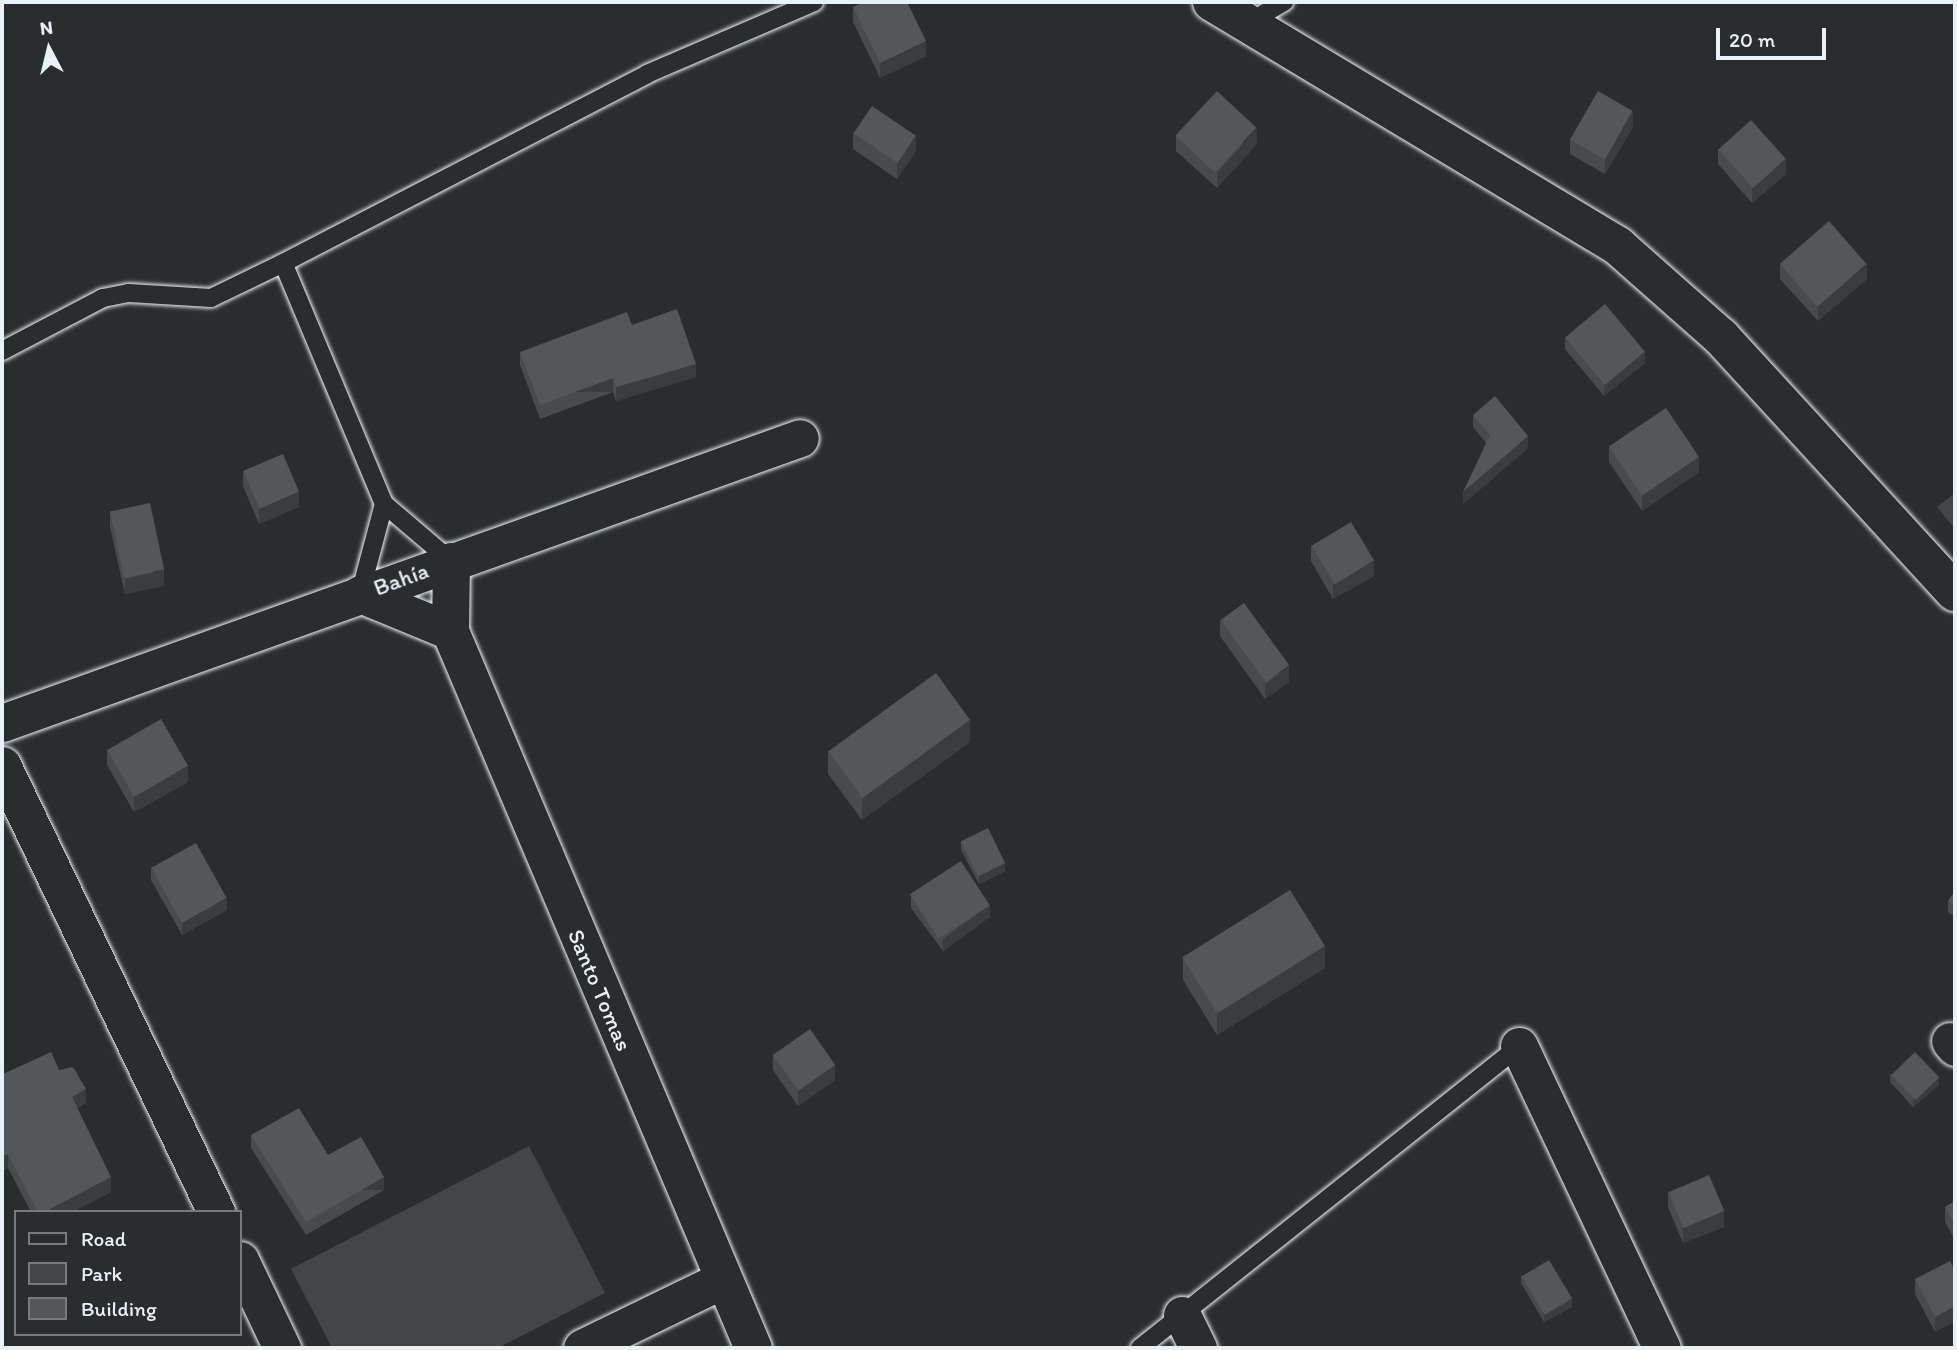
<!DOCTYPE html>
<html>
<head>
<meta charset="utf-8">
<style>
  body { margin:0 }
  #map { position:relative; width:1957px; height:1350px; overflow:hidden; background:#2a2d2e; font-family:Itim,sans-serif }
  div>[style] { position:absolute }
  .green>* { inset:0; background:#424648 }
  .roads { filter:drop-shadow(0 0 2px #e8f1f8) drop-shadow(0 0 2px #e8f1f8) }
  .service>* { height:18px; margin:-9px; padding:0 9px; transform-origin:9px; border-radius:9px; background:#2a2d2e }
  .minor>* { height:37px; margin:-18.5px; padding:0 18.5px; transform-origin:18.5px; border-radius:18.5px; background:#2a2d2e }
  .tertiary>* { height:38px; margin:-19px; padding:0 19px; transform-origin:19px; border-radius:19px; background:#2a2d2e }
  .wall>* { inset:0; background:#474b4d }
  .shaded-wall>* { inset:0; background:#3a3d3e; transform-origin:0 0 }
  .building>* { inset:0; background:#535759; transform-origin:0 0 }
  span { translate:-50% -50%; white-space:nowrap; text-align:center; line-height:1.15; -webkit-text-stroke:6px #2a2d2e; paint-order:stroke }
  .street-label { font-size:23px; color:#e8f1f8 }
  .frame { position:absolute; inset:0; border:4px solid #e8f1f8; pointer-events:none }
  .legend { position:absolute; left:14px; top:1210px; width:228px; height:126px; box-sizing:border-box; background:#2a2d2e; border:2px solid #767b7f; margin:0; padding:9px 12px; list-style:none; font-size:21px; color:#e8f1f8 }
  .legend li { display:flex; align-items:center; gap:14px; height:35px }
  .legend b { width:35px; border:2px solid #767b7f }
  .north { position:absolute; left:14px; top:14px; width:70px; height:70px; -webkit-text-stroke:5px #2a2d2e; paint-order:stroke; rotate:353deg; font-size:19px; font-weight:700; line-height:28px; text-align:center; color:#e8f1f8 }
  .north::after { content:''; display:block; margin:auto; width:24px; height:32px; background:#e8f1f8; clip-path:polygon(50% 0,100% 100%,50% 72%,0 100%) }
  .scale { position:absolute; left:1716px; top:28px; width:110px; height:32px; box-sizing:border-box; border:4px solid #e8f1f8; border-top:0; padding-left:9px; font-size:21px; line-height:24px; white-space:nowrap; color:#e8f1f8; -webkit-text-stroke:5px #2a2d2e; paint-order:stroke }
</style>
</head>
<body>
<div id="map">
  <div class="green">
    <i style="clip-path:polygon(1955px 493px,1955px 529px,1937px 507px)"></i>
    <i style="clip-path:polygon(529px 1146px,605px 1293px,498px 1348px,332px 1348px,291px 1269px)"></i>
  </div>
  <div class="roads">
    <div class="service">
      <i style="left:1248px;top:23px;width:42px;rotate:-30.3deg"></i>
      <i style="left:2px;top:351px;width:114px;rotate:-27.7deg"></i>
      <i style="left:103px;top:298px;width:26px;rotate:-11deg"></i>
      <i style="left:129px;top:293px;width:82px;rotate:3.5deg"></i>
      <i style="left:211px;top:298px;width:80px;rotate:-25.9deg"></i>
      <i style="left:451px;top:561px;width:88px;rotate:-139.6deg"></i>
      <i style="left:384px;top:504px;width:261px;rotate:-112.7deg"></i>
      <i style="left:283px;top:263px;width:410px;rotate:-27.4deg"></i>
      <i style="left:647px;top:74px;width:182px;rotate:-23.3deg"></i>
      <i style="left:360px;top:594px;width:93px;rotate:-75.1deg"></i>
      <i style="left:1140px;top:1348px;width:485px;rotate:-38.5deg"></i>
    </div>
    <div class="minor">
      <i style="left:451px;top:561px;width:70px;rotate:90.8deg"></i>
      <i style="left:450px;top:631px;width:778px;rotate:67.09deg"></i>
      <i style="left:360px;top:594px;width:97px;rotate:22.3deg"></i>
      <i style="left:2px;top:723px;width:847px;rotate:-19.65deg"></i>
      <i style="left:2px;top:765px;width:496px;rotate:64.4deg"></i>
      <i style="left:1950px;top:1041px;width:8px;rotate:50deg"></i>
      <i style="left:1519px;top:1046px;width:334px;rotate:64.7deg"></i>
      <i style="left:240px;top:1260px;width:98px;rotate:64.5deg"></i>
      <i style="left:1182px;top:1315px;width:37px;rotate:64deg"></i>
      <i style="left:582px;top:1348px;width:156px;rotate:-25.9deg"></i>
    </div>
    <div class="tertiary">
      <i style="left:1212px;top:2px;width:474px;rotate:31deg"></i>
      <i style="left:1618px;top:246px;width:137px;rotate:41.5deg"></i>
      <i style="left:1721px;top:337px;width:346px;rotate:47.5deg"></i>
    </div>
  </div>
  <div class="wall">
    <i style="clip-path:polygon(853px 7px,926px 56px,880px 78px,853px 22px)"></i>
    <i style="clip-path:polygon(1633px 127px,1605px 174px,1570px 154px,1570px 139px)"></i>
    <i style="clip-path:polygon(853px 133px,916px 151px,897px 179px,853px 149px)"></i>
    <i style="clip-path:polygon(1176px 136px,1257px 144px,1217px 188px,1176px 151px)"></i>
    <i style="clip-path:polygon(1718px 149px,1786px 174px,1752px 203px,1718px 164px)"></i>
    <i style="clip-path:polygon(1780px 264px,1867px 279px,1818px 321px,1780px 279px)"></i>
    <i style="clip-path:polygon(632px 325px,696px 377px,616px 401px,613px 392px,540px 419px,520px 365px,520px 352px)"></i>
    <i style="clip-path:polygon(1565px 337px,1645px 363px,1604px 396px,1565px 349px)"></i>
    <i style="clip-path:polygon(1473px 415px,1528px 448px,1463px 504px,1486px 443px,1473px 427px)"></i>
    <i style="clip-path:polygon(1609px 447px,1699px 472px,1642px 511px,1609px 462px)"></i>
    <i style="clip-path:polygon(243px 471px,299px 507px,259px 524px,243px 486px)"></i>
    <i style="clip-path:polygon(110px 511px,164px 586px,125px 594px,110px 527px)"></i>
    <i style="clip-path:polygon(1311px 545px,1374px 576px,1333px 599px,1311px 561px)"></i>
    <i style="clip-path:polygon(1220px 620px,1289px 682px,1265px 699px,1220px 636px)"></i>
    <i style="clip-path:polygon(970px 742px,862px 820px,828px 774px,828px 751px)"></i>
    <i style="clip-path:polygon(107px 750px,188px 782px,134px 812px,107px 765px)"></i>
    <i style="clip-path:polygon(961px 842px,1005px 871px,979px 884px,961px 850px)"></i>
    <i style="clip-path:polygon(151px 867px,227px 910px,182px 935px,151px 880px)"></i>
    <i style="clip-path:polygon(1955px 891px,1955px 917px,1948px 912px,1948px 901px)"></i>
    <i style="clip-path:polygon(911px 896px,990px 917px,943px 951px,911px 908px)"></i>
    <i style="clip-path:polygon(1183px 958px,1325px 968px,1217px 1035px,1183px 980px)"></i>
    <i style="clip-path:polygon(773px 1054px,835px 1080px,798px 1106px,773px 1070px)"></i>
    <i style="clip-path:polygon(59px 1070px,86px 1103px,77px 1108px,111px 1192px,72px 1212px,31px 1212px,8px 1168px,2px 1171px,2px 1079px,3px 1078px,3px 1074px)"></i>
    <i style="clip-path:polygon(1890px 1074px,1939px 1085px,1913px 1107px,1890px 1082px)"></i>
    <i style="clip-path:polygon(251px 1135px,328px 1155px,384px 1190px,306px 1235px,251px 1148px)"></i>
    <i style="clip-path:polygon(1668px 1192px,1724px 1227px,1683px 1243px,1668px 1207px)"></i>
    <i style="clip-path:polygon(1955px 1201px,1955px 1240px,1945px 1222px,1945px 1207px)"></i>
    <i style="clip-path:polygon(1955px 1271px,1955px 1321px,1935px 1332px,1915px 1294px,1915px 1279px)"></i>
    <i style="clip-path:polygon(1521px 1275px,1572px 1307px,1544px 1322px,1521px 1283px)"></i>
  </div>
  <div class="shaded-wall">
    <i style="clip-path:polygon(926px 41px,926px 56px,880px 78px,880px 63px)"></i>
    <i style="clip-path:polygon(1633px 111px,1633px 127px,1605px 174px,1605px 159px)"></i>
    <i style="clip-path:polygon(1257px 128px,1257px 144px,1217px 188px,1217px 173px)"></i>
    <i style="clip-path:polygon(916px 136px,916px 151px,897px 179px,897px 164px)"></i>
    <i style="clip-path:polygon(1786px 159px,1786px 174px,1752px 203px,1752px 188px)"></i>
    <i style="clip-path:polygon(1867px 264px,1867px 279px,1818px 321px,1818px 306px)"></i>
    <i style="clip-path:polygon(1645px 351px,1645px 363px,1604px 396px,1604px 384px)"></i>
    <i style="clip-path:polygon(696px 364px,696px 377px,616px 401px,616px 387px)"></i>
    <i style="left:613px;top:378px;width:14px;height:78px;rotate:90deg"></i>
    <i style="clip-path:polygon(1528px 436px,1528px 448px,1463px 504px,1463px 492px)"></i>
    <i style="clip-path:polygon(1699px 457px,1699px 472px,1642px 511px,1642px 496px)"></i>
    <i style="clip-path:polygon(299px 492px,299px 507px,259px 524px,259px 509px)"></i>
    <i style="clip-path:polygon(1374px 561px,1374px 576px,1333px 599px,1333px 584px)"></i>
    <i style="clip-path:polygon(164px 570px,164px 586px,125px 594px,125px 579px)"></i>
    <i style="clip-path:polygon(1289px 666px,1289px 682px,1265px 699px,1265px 684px)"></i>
    <i style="clip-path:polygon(970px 720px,970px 742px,862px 820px,862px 798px)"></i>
    <i style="clip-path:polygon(188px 766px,188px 782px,134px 812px,134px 797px)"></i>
    <i style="clip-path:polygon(1005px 863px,1005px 871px,979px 884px,979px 876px)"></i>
    <i style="clip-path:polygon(227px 898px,227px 910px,182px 935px,182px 923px)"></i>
    <i style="clip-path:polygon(990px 905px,990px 917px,943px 951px,943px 939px)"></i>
    <i style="clip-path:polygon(1325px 946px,1325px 968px,1217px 1035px,1217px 1013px)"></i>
    <i style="clip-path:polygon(835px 1065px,835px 1080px,798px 1106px,798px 1090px)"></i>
    <i style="clip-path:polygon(1939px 1077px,1939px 1085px,1913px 1107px,1913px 1100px)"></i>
    <i style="clip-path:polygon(86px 1089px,86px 1103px,72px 1112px,72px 1097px)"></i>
    <i style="clip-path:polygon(8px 1154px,8px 1168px,2px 1171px,2px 1156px)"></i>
    <i style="clip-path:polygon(111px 1177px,111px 1192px,72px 1212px,44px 1212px)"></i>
    <i style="left:384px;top:1177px;width:13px;height:90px;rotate:90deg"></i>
    <i style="clip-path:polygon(1724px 1211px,1724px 1227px,1683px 1243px,1683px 1228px)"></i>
    <i style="clip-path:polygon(1572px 1299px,1572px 1307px,1544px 1322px,1544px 1315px)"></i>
    <i style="clip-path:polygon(1955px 1306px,1955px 1321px,1935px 1332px,1935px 1317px)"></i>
  </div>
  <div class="building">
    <i style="clip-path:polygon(863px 2px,907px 2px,926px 41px,880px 63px,853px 7px)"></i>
    <i style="left:1217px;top:91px;width:54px;height:61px;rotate:43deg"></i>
    <i style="left:1598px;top:91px;width:40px;height:56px;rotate:30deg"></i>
    <i style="left:872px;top:106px;width:53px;height:33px;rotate:34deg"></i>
    <i style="left:1751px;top:120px;width:52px;height:44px;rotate:48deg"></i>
    <i style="left:1829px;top:221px;width:57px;height:65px;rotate:49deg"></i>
    <i style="left:1605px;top:304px;width:62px;height:52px;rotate:50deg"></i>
    <i style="clip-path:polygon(677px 309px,696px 364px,616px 387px,613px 378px,540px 405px,520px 352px,627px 312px,632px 325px)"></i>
    <i style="clip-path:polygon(1495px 396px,1528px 436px,1463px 492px,1490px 435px,1473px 415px)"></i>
    <i style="left:1666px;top:408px;width:59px;height:69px;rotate:56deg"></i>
    <i style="left:283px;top:454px;width:41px;height:43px;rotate:67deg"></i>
    <i style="left:150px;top:503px;width:68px;height:41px;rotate:78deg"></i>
    <i style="left:1351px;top:522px;width:45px;height:46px;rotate:59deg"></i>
    <i style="left:1244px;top:603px;width:77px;height:29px;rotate:54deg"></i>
    <i style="left:936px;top:673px;width:58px;height:133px;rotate:54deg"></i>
    <i style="left:161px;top:719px;width:54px;height:62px;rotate:60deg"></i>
    <i style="left:988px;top:828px;width:39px;height:30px;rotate:64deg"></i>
    <i style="left:196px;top:843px;width:63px;height:51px;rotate:61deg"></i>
    <i style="left:961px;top:861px;width:53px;height:61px;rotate:57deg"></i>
    <i style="left:1290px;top:890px;width:66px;height:127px;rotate:58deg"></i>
    <i style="clip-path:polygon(1955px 891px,1955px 906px,1948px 901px)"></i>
    <i style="left:810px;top:1029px;width:44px;height:45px;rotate:55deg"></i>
    <i style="clip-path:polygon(51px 1052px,59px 1070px,73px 1067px,86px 1089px,72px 1097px,111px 1177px,44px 1212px,38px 1212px,8px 1154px,2px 1156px,2px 1079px,5px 1078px,3px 1074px)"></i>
    <i style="left:1915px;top:1052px;width:35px;height:33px;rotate:46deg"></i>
    <i style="clip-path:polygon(299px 1108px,328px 1155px,361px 1137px,384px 1177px,306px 1222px,251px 1135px)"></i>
    <i style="left:1709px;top:1175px;width:39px;height:44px;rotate:67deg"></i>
    <i style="clip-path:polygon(1955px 1201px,1955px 1225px,1945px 1207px)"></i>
    <i style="left:1549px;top:1260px;width:45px;height:32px;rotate:59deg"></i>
    <i style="clip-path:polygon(1950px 1261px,1955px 1271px,1955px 1306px,1935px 1317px,1915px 1279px)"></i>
  </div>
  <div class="street-label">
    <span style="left:401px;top:579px;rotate:-20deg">Bahía</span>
    <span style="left:600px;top:990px;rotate:67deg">Santo Tomas</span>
  </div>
  <div class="frame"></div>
  <ul class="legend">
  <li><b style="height:9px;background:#2a2d2e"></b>Road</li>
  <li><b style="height:19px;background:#424648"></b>Park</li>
  <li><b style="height:19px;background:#535759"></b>Building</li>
  </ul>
  <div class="north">N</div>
  <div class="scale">20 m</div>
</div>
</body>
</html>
